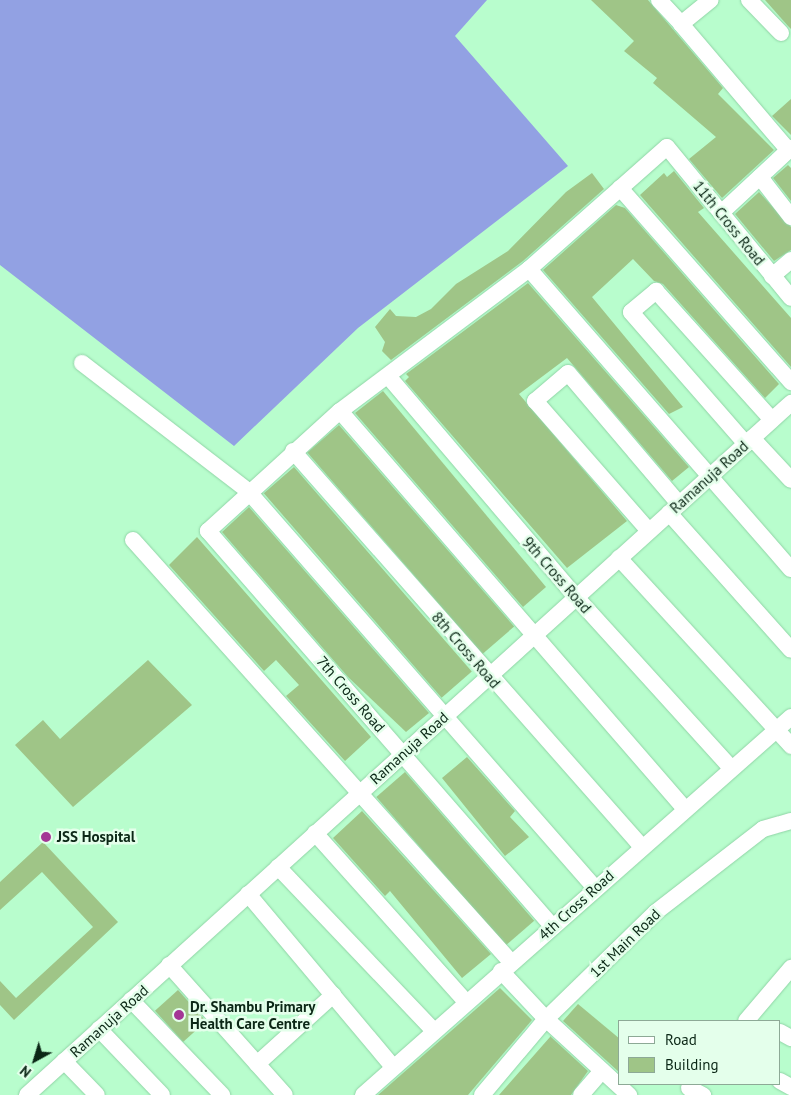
<!DOCTYPE html>
<html>
<head>
<meta charset="utf-8">
<style>
  body { margin:0 }
  #map { position:relative; width:791px; height:1095px; overflow:hidden; background:#b8fdcd; font-family:"PT Sans",sans-serif }
  div>[style] { position:absolute }
  .forest>* { inset:0; background:#92a1e3 }
  .building>* { inset:0; background:#9fc587; transform-origin:0 0 }
  .roads { filter:drop-shadow(0 0 1px #90d4a6) drop-shadow(0 0 1px #90d4a6) }
  .minor>* { height:16px; margin:-8px; padding:0 8px; transform-origin:8px; border-radius:8px; background:#fff }
  .dots>* { width:14px; height:14px; translate:-50% -50%; box-sizing:border-box; border:2px solid #e4ffeb; border-radius:50% }
  span { translate:-50% -50%; white-space:nowrap; text-align:center; line-height:1.15; -webkit-text-stroke:5px #e4ffeb; paint-order:stroke }
  .street-label { font-size:15px; color:#0b2716 }
  .poi-label { font-size:15px; color:#0b2716; font-weight:700 }
  .left { translate:0 -50%; text-align:left }
  .legend { position:absolute; left:618px; top:1020px; width:162px; height:65px; box-sizing:border-box; background:#e4ffeb; border:1px solid #8da996; margin:0; padding:6px 9px; list-style:none; font-size:15px; color:#0b2716 }
  .legend li { display:flex; align-items:center; gap:10px; height:25px }
  .legend b { width:25px; border:1px solid #8da996 }
  .north { position:absolute; left:10px; top:1035px; width:50px; height:50px; -webkit-text-stroke:4px #e4ffeb; paint-order:stroke; rotate:219deg; font-size:14px; font-weight:700; line-height:20px; text-align:center; color:#0b2716 }
  .north::after { content:''; display:block; margin:auto; width:18px; height:22px; background:#0b2716; clip-path:polygon(50% 0,100% 100%,50% 72%,0 100%) }
</style>
</head>
<body>
<div id="map">
  <div class="forest">
    <i style="clip-path:polygon(0 0,487px 0,455px 36px,568px 166px,358px 328px,234px 446px,0 265px)"></i>
  </div>
  <div class="building">
    <i style="clip-path:polygon(591px 0,648px 0,723px 88px,718px 94px,774px 150px,722px 198px,689px 159px,716px 137px,653px 83px,657px 78px,624px 51px,634px 41px)"></i>
    <i style="clip-path:polygon(765px 0,791px 0,791px 29px,788px 26px)"></i>
    <i style="clip-path:polygon(791px 99px,791px 135px,772px 116px)"></i>
    <i style="clip-path:polygon(788px 165px,791px 168px,791px 201px,773px 178px)"></i>
    <i style="clip-path:polygon(674px 171px,704px 208px,698px 212px,791px 318px,791px 367px,640px 195px,664px 173px,667px 177px)"></i>
    <i style="clip-path:polygon(592px 173px,604px 189px,523px 261px,391px 360px,382px 351px,385px 342px,375px 327px,390px 309px,396px 316px,416px 317px,431px 309px,456px 284px,508px 251px,566px 192px)"></i>
    <i style="clip-path:polygon(759px 192px,791px 227px,791px 250px,774px 261px,735px 214px)"></i>
    <i style="clip-path:polygon(616px 205px,625px 208px,779px 384px,765px 398px,663px 284px,654px 281px,633px 259px,592px 297px,683px 407px,669px 414px,543px 270px)"></i>
    <i style="clip-path:polygon(528px 283px,689px 467px,672px 481px,567px 358px,519px 394px,627px 521px,567px 568px,405px 381px,409px 377px,406px 374px)"></i>
    <i style="clip-path:polygon(383px 391px,546px 587px,523px 607px,355px 413px)"></i>
    <i style="left:339px;top:425px;width:267px;height:42px;rotate:49deg"></i>
    <i style="left:294px;top:467px;width:271px;height:40px;rotate:49deg"></i>
    <i style="clip-path:polygon(249px 507px,429px 713px,406px 732px,348px 677px,222px 532px)"></i>
    <i style="clip-path:polygon(197px 537px,371px 737px,345px 761px,286px 696px,299px 685px,276px 660px,264px 671px,169px 565px)"></i>
    <i style="clip-path:polygon(148px 660px,192px 705px,73px 807px,15px 745px,43px 720px,60px 739px)"></i>
    <i style="clip-path:polygon(467px 757px,515px 811px,510px 817px,529px 837px,505px 856px,442px 778px)"></i>
    <i style="left:405px;top:772px;width:197px;height:38px;rotate:49deg"></i>
    <i style="clip-path:polygon(362px 811px,491px 954px,462px 978px,390px 891px,385px 896px,333px 838px)"></i>
    <i style="clip-path:polygon(43px 842px,118px 922px,14px 1020px,0 1005px,0 981px,16px 998px,93px 927px,42px 872px,0 910px,0 882px)"></i>
    <i style="clip-path:polygon(500px 988px,532px 1020px,468px 1095px,378px 1095px)"></i>
    <i style="left:178px;top:990px;width:42px;height:31px;rotate:48deg"></i>
    <i style="clip-path:polygon(578px 1004px,620px 1039px,620px 1073px,563px 1021px)"></i>
    <i style="clip-path:polygon(550px 1037px,550px 1036px,588px 1071px,571px 1095px,499px 1095px)"></i>
  </div>
  <div class="roads">
    <div class="minor">
      <i style="left:659px;top:0;width:33px;rotate:47deg"></i>
      <i style="left:681px;top:24px;width:38px;rotate:-39deg"></i>
      <i style="left:749px;top:0;width:46px;rotate:45.9deg"></i>
      <i style="left:681px;top:24px;width:167px;rotate:49.6deg"></i>
      <i style="left:760px;top:177px;width:51px;rotate:52.2deg"></i>
      <i style="left:620px;top:188px;width:259px;rotate:48.6deg"></i>
      <i style="left:721px;top:213px;width:96px;rotate:-42.9deg"></i>
      <i style="left:529px;top:269px;width:398px;rotate:48.9deg"></i>
      <i style="left:772px;top:276px;width:25px;rotate:-40deg"></i>
      <i style="left:82px;top:363px;width:210px;rotate:37.6deg"></i>
      <i style="left:248px;top:491px;width:527px;rotate:48.84deg"></i>
      <i style="left:388px;top:376px;width:290px;rotate:49.6deg"></i>
      <i style="left:576px;top:597px;width:231px;rotate:47.8deg"></i>
      <i style="left:340px;top:411px;width:527px;rotate:49.08deg"></i>
      <i style="left:752px;top:438px;width:57px;rotate:47.1deg"></i>
      <i style="left:746px;top:444px;width:175px;rotate:-131.1deg"></i>
      <i style="left:631px;top:312px;width:33px;rotate:-40deg"></i>
      <i style="left:656px;top:291px;width:173px;rotate:48deg"></i>
      <i style="left:293px;top:451px;width:528px;rotate:48.61deg"></i>
      <i style="left:669px;top:513px;width:183px;rotate:48.3deg"></i>
      <i style="left:649px;top:531px;width:173px;rotate:-131.2deg"></i>
      <i style="left:535px;top:401px;width:43px;rotate:-40.3deg"></i>
      <i style="left:568px;top:373px;width:172px;rotate:49.7deg"></i>
      <i style="left:133px;top:540px;width:567px;rotate:48.15deg"></i>
      <i style="left:619px;top:558px;width:255px;rotate:47.5deg"></i>
      <i style="left:315px;top:833px;width:227px;rotate:48.2deg"></i>
      <i style="left:278px;top:867px;width:226px;rotate:46.4deg"></i>
      <i style="left:248px;top:894px;width:226px;rotate:50deg"></i>
      <i style="left:552px;top:926px;width:524px;rotate:-131.05deg"></i>
      <i style="left:208px;top:531px;width:178px;rotate:-42.3deg"></i>
      <i style="left:340px;top:411px;width:236px;rotate:-36.9deg"></i>
      <i style="left:529px;top:269px;width:184px;rotate:-41.5deg"></i>
      <i style="left:667px;top:147px;width:195px;rotate:50.6deg"></i>
      <i style="left:169px;top:965px;width:174px;rotate:48.3deg"></i>
      <i style="left:501px;top:971px;width:66px;rotate:46.8deg"></i>
      <i style="left:546px;top:1019px;width:113px;rotate:42.5deg"></i>
      <i style="left:131px;top:1000px;width:132px;rotate:46.2deg"></i>
      <i style="left:746px;top:1021px;width:70px;rotate:-49.7deg"></i>
      <i style="left:99px;top:1029px;width:91px;rotate:46.3deg"></i>
      <i style="left:780px;top:1032px;width:13px;rotate:29deg"></i>
      <i style="left:64px;top:1061px;width:47px;rotate:45.9deg"></i>
      <i style="left:257px;top:1064px;width:103px;rotate:-42.2deg"></i>
      <i style="left:780px;top:1081px;width:13px;rotate:29deg"></i>
      <i style="left:689px;top:1088px;width:16px;rotate:27deg"></i>
      <i style="left:27px;top:1095px;width:1031px;rotate:-42.17deg"></i>
      <i style="left:363px;top:1095px;width:571px;rotate:-41.45deg"></i>
      <i style="left:482px;top:1095px;width:99px;rotate:-49.9deg"></i>
      <i style="left:546px;top:1019px;width:153px;rotate:-44.2deg"></i>
      <i style="left:656px;top:912px;width:135px;rotate:-37.8deg"></i>
      <i style="left:763px;top:829px;width:29px;rotate:-16deg"></i>
      <i style="left:581px;top:1095px;width:32px;rotate:-49deg"></i>
    </div>
  </div>
  <div class="dots">
    <i style="left:46px;top:837px;background:#a43695"></i>
    <i style="left:179px;top:1015px;background:#a43695"></i>
  </div>
  <div class="street-label">
    <span style="left:729px;top:223px;rotate:51deg">11th Cross Road</span>
    <span style="left:709px;top:477px;rotate:-42deg">Ramanuja Road</span>
    <span style="left:557px;top:575px;rotate:49deg">9th Cross Road</span>
    <span style="left:466px;top:650px;rotate:49deg">8th Cross Road</span>
    <span style="left:351px;top:694px;rotate:49deg">7th Cross Road</span>
    <span style="left:409px;top:748px;rotate:-42deg">Ramanuja Road</span>
    <span style="left:576px;top:905px;rotate:-42deg">4th Cross Road</span>
    <span style="left:625px;top:943px;rotate:-44deg">1st Main Road</span>
    <span style="left:109px;top:1021px;rotate:-42deg">Ramanuja Road</span>
  </div>
  <div class="poi-label">
    <span class="left" style="left:57px;top:837px">JSS Hospital</span>
    <span class="left" style="left:190px;top:1015px">Dr. Shambu Primary<br>Health Care Centre</span>
  </div>
  <ul class="legend">
  <li><b style="height:6px;background:#fff"></b>Road</li>
  <li><b style="height:14px;background:#9fc587"></b>Building</li>
  </ul>
  <div class="north">N</div>
</div>
</body>
</html>
